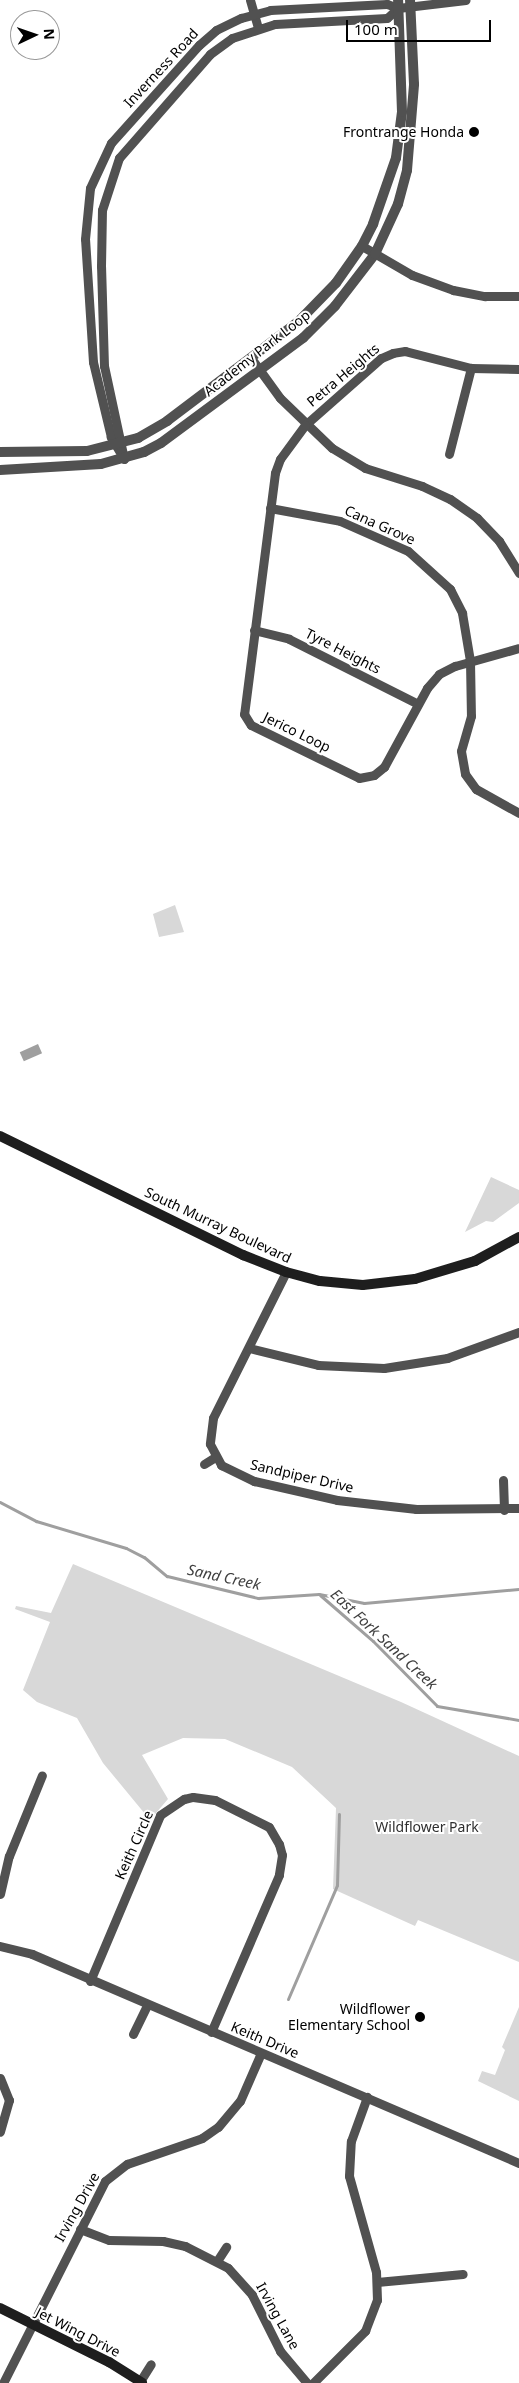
<!DOCTYPE html>
<html>
<head>
<meta charset="utf-8">
<style>
  body { margin:0 }
  #map { position:relative; width:519px; height:2383px; overflow:hidden; background:#fff; font-family:"Noto Sans",sans-serif }
  div>[style] { position:absolute }
  .green>* { inset:0; background:#d8d8d8 }
  .water>* { inset:0; background:#9f9f9f; transform-origin:0 0 }
  .stream>* { height:3px; margin:-1.5px; padding:0 1.5px; transform-origin:1.5px; border-radius:1.5px; background:#9f9f9f }
  .minor>* { height:9px; margin:-4.5px; padding:0 4.5px; transform-origin:4.5px; border-radius:4.5px; background:#515151 }
  .tertiary>* { height:10px; margin:-5px; padding:0 5px; transform-origin:5px; border-radius:5px; background:#515151 }
  .secondary>* { height:10px; margin:-5px; padding:0 5px; transform-origin:5px; border-radius:5px; background:#1e1e1e }
  .dots>* { width:14px; height:14px; translate:-50% -50%; box-sizing:border-box; border:2px solid #fff; border-radius:50% }
  span { translate:-50% -50%; white-space:nowrap; text-align:center; line-height:1.15; -webkit-text-stroke:4px #fff; paint-order:stroke }
  .street-label { font-size:14px; color:#000 }
  .poi-label { font-size:14px; color:#000 }
  .right { translate:-100% -50%; text-align:right }
  .park-label { font-size:14px; color:#2f2f2f }
  .water-label { font-size:15px; color:#404040; font-style:italic }
  .north { position:absolute; left:10px; top:10px; width:50px; height:50px; box-sizing:border-box; background:#fff; border:1px solid #999; border-radius:50%; rotate:87deg; font-size:14px; font-weight:700; line-height:20px; text-align:center; color:#000 }
  .north::after { content:''; display:block; margin:auto; width:18px; height:22px; background:#000; clip-path:polygon(50% 0,100% 100%,50% 72%,0 100%) }
  .scale { position:absolute; left:346px; top:20px; width:145px; height:22px; box-sizing:border-box; border:2px solid #000; border-top:0; padding-left:6px; font-size:15px; line-height:18px; white-space:nowrap; color:#000; -webkit-text-stroke:4px #fff; paint-order:stroke }
</style>
</head>
<body>
<div id="map">
  <div class="green">
    <i style="clip-path:polygon(175px 905px,184px 932px,159px 937px,153px 914px)"></i>
    <i style="clip-path:polygon(491px 1177px,519px 1190px,519px 1203px,493px 1222px,486px 1221px,465px 1232px)"></i>
    <i style="clip-path:polygon(73px 1564px,401px 1702px,519px 1756px,519px 1962px,418px 1920px,415px 1926px,333px 1889px,336px 1808px,292px 1767px,225px 1739px,183px 1738px,142px 1755px,168px 1799px,150px 1820px,103px 1763px,77px 1718px,37px 1702px,23px 1690px,50px 1622px,15px 1609px,16px 1606px,51px 1613px)"></i>
    <i style="clip-path:polygon(519px 2007px,519px 2101px,478px 2081px,482px 2071px,495px 2075px,505px 2050px,502px 2047px)"></i>
  </div>
  <div class="water">
    <i style="left:38px;top:1044px;width:10px;height:20px;rotate:66deg"></i>
  </div>
  <div class="stream">
    <i style="left:0;top:1502px;width:41px;rotate:27.8deg"></i>
    <i style="left:36px;top:1521px;width:94px;rotate:16.7deg"></i>
    <i style="left:126px;top:1548px;width:20px;rotate:27deg"></i>
    <i style="left:144px;top:1557px;width:30px;rotate:40deg"></i>
    <i style="left:167px;top:1576px;width:94px;rotate:13.6deg"></i>
    <i style="left:258px;top:1598px;width:61px;rotate:-3.8deg"></i>
    <i style="left:319px;top:1594px;width:46px;rotate:11.3deg"></i>
    <i style="left:364px;top:1603px;width:156px;rotate:-5.2deg"></i>
    <i style="left:320px;top:1595px;width:70px;rotate:41deg"></i>
    <i style="left:373px;top:1641px;width:91px;rotate:45.4deg"></i>
    <i style="left:437px;top:1706px;width:83px;rotate:9.7deg"></i>
    <i style="left:288px;top:1999px;width:124px;rotate:-66.7deg"></i>
    <i style="left:337px;top:1885px;width:71px;rotate:-88.4deg"></i>
  </div>
  <div class="minor">
    <i style="left:250px;top:0;width:29px;rotate:74deg"></i>
    <i style="left:362px;top:246px;width:58px;rotate:30.1deg"></i>
    <i style="left:412px;top:275px;width:44px;rotate:20.1deg"></i>
    <i style="left:453px;top:290px;width:33px;rotate:11deg"></i>
    <i style="left:485px;top:296px;width:34px"></i>
    <i style="left:251px;top:358px;width:49px;rotate:54.1deg"></i>
    <i style="left:280px;top:398px;width:72px;rotate:43.9deg"></i>
    <i style="left:332px;top:448px;width:39px;rotate:31deg"></i>
    <i style="left:365px;top:468px;width:60px;rotate:17.5deg"></i>
    <i style="left:422px;top:486px;width:31px;rotate:25deg"></i>
    <i style="left:450px;top:499px;width:33px;rotate:35deg"></i>
    <i style="left:477px;top:518px;width:32px;rotate:46deg"></i>
    <i style="left:499px;top:541px;width:38px;rotate:58deg"></i>
    <i style="left:519px;top:369px;width:48px;rotate:-178.8deg"></i>
    <i style="left:471px;top:368px;width:68px;rotate:-165.6deg"></i>
    <i style="left:405px;top:351px;width:12px;rotate:171deg"></i>
    <i style="left:393px;top:353px;width:13px;rotate:157deg"></i>
    <i style="left:381px;top:358px;width:101px;rotate:138.6deg"></i>
    <i style="left:305px;top:425px;width:42px;rotate:126.3deg"></i>
    <i style="left:280px;top:459px;width:15px;rotate:110deg"></i>
    <i style="left:275px;top:473px;width:243px;rotate:97.3deg"></i>
    <i style="left:244px;top:714px;width:13px;rotate:58deg"></i>
    <i style="left:251px;top:725px;width:120px;rotate:26.1deg"></i>
    <i style="left:359px;top:778px;width:15px;rotate:-11deg"></i>
    <i style="left:374px;top:775px;width:13px;rotate:-39deg"></i>
    <i style="left:384px;top:767px;width:90px;rotate:-61.4deg"></i>
    <i style="left:427px;top:688px;width:18px;rotate:-49deg"></i>
    <i style="left:439px;top:674px;width:18px;rotate:-27deg"></i>
    <i style="left:455px;top:666px;width:66px;rotate:-15.7deg"></i>
    <i style="left:449px;top:454px;width:89px;rotate:-75.7deg"></i>
    <i style="left:124px;top:459px;width:26px;rotate:-121deg"></i>
    <i style="left:111px;top:437px;width:77px;rotate:-103.5deg"></i>
    <i style="left:93px;top:362px;width:123px;rotate:-93.7deg"></i>
    <i style="left:85px;top:239px;width:51px;rotate:-84.4deg"></i>
    <i style="left:90px;top:188px;width:50px;rotate:-65deg"></i>
    <i style="left:111px;top:143px;width:132px;rotate:-48.1deg"></i>
    <i style="left:199px;top:45px;width:23px;rotate:-41deg"></i>
    <i style="left:216px;top:30px;width:28px;rotate:-26deg"></i>
    <i style="left:241px;top:18px;width:30px;rotate:-15deg"></i>
    <i style="left:270px;top:10px;width:117px;rotate:-2.9deg"></i>
    <i style="left:387px;top:4px;width:12px;rotate:20deg"></i>
    <i style="left:398px;top:8px;width:68px;rotate:-6.7deg"></i>
    <i style="left:124px;top:459px;width:95px;rotate:-102.1deg"></i>
    <i style="left:104px;top:366px;width:100px;rotate:-91.7deg"></i>
    <i style="left:101px;top:266px;width:56px;rotate:-89deg"></i>
    <i style="left:102px;top:210px;width:55px;rotate:-71.9deg"></i>
    <i style="left:119px;top:158px;width:138px;rotate:-48.8deg"></i>
    <i style="left:210px;top:54px;width:27px;rotate:-36deg"></i>
    <i style="left:232px;top:38px;width:45px;rotate:-18deg"></i>
    <i style="left:275px;top:24px;width:112px;rotate:-3.1deg"></i>
    <i style="left:387px;top:18px;width:15px;rotate:-42deg"></i>
    <i style="left:270px;top:508px;width:71px;rotate:10.5deg"></i>
    <i style="left:340px;top:521px;width:74px;rotate:23.8deg"></i>
    <i style="left:408px;top:551px;width:57px;rotate:42.1deg"></i>
    <i style="left:450px;top:589px;width:27px;rotate:63deg"></i>
    <i style="left:462px;top:613px;width:49px;rotate:80.5deg"></i>
    <i style="left:470px;top:661px;width:55px;rotate:89deg"></i>
    <i style="left:471px;top:716px;width:36px;rotate:106deg"></i>
    <i style="left:461px;top:751px;width:23px;rotate:80deg"></i>
    <i style="left:465px;top:774px;width:19px;rotate:54deg"></i>
    <i style="left:476px;top:789px;width:49px;rotate:29.2deg"></i>
    <i style="left:254px;top:630px;width:36px;rotate:14deg"></i>
    <i style="left:289px;top:639px;width:144px;rotate:26.7deg"></i>
    <i style="left:286px;top:1272px;width:163px;rotate:116.6deg"></i>
    <i style="left:213px;top:1418px;width:26px;rotate:97deg"></i>
    <i style="left:210px;top:1444px;width:24px;rotate:62deg"></i>
    <i style="left:221px;top:1465px;width:37px;rotate:26deg"></i>
    <i style="left:254px;top:1481px;width:85px;rotate:12.9deg"></i>
    <i style="left:337px;top:1500px;width:80px;rotate:6.5deg"></i>
    <i style="left:416px;top:1509px;width:103px;rotate:-0.6deg"></i>
    <i style="left:249px;top:1348px;width:71px;rotate:13.8deg"></i>
    <i style="left:318px;top:1365px;width:66px;rotate:2.6deg"></i>
    <i style="left:384px;top:1368px;width:64px;rotate:-9deg"></i>
    <i style="left:447px;top:1358px;width:77px;rotate:-19.9deg"></i>
    <i style="left:204px;top:1464px;width:13px;rotate:-32deg"></i>
    <i style="left:503px;top:1480px;width:30px;rotate:88deg"></i>
    <i style="left:0;top:1894px;width:39px;rotate:-77deg"></i>
    <i style="left:9px;top:1856px;width:87px;rotate:-67.8deg"></i>
    <i style="left:0;top:1946px;width:33px;rotate:14deg"></i>
    <i style="left:32px;top:1954px;width:530px;rotate:23.23deg"></i>
    <i style="left:90px;top:1981px;width:180px;rotate:-67.1deg"></i>
    <i style="left:160px;top:1815px;width:29px;rotate:-34deg"></i>
    <i style="left:184px;top:1799px;width:9px;rotate:-13deg"></i>
    <i style="left:193px;top:1797px;width:22px;rotate:8deg"></i>
    <i style="left:215px;top:1800px;width:60px;rotate:26.6deg"></i>
    <i style="left:269px;top:1827px;width:20px;rotate:60deg"></i>
    <i style="left:279px;top:1844px;width:11px;rotate:75deg"></i>
    <i style="left:282px;top:1855px;width:20px;rotate:99deg"></i>
    <i style="left:279px;top:1875px;width:171px;rotate:113.4deg"></i>
    <i style="left:133px;top:2034px;width:32px;rotate:-64deg"></i>
    <i style="left:0;top:2078px;width:24px;rotate:68deg"></i>
    <i style="left:9px;top:2100px;width:33px;rotate:106deg"></i>
    <i style="left:80px;top:2229px;width:31px;rotate:21deg"></i>
    <i style="left:109px;top:2240px;width:54px;rotate:1.1deg"></i>
    <i style="left:163px;top:2241px;width:23px;rotate:13deg"></i>
    <i style="left:185px;top:2246px;width:48px;rotate:27.1deg"></i>
    <i style="left:228px;top:2268px;width:36px;rotate:48deg"></i>
    <i style="left:252px;top:2295px;width:63px;rotate:63.4deg"></i>
    <i style="left:280px;top:2351px;width:42px;rotate:49.8deg"></i>
    <i style="left:217px;top:2261px;width:17px;rotate:-57deg"></i>
    <i style="left:377px;top:2282px;width:86px;rotate:-5.3deg"></i>
    <i style="left:3px;top:2383px;width:226px;rotate:-63.2deg"></i>
    <i style="left:105px;top:2181px;width:28px;rotate:-38deg"></i>
    <i style="left:127px;top:2164px;width:79px;rotate:-19.1deg"></i>
    <i style="left:202px;top:2138px;width:19px;rotate:-35deg"></i>
    <i style="left:218px;top:2127px;width:34px;rotate:-50deg"></i>
    <i style="left:240px;top:2101px;width:52px;rotate:-66.4deg"></i>
    <i style="left:139px;top:2383px;width:22px;rotate:-58deg"></i>
    <i style="left:313px;top:2383px;width:74px;rotate:-45deg"></i>
    <i style="left:365px;top:2331px;width:33px;rotate:-69deg"></i>
    <i style="left:377px;top:2300px;width:28px;rotate:-92deg"></i>
    <i style="left:376px;top:2272px;width:100px;rotate:-105.7deg"></i>
    <i style="left:349px;top:2176px;width:35px;rotate:-87deg"></i>
    <i style="left:351px;top:2141px;width:47px;rotate:-70deg"></i>
  </div>
  <div class="tertiary">
    <i style="left:0;top:452px;width:87px;rotate:-0.7deg"></i>
    <i style="left:87px;top:451px;width:53px;rotate:-14.3deg"></i>
    <i style="left:138px;top:438px;width:34px;rotate:-30deg"></i>
    <i style="left:167px;top:421px;width:164px;rotate:-37.1deg"></i>
    <i style="left:298px;top:322px;width:54px;rotate:-45.7deg"></i>
    <i style="left:336px;top:283px;width:45px;rotate:-54.9deg"></i>
    <i style="left:362px;top:246px;width:25px;rotate:-63deg"></i>
    <i style="left:373px;top:224px;width:70px;rotate:-70.8deg"></i>
    <i style="left:396px;top:158px;width:46px;rotate:-82.6deg"></i>
    <i style="left:402px;top:112px;width:112px;rotate:-92deg"></i>
    <i style="left:0;top:470px;width:101px;rotate:-3.4deg"></i>
    <i style="left:101px;top:464px;width:45px;rotate:-15.6deg"></i>
    <i style="left:144px;top:452px;width:19px;rotate:-28deg"></i>
    <i style="left:161px;top:443px;width:177px;rotate:-36.5deg"></i>
    <i style="left:303px;top:338px;width:45px;rotate:-45deg"></i>
    <i style="left:335px;top:306px;width:66px;rotate:-52.4deg"></i>
    <i style="left:375px;top:254px;width:55px;rotate:-65.3deg"></i>
    <i style="left:398px;top:204px;width:35px;rotate:-75deg"></i>
    <i style="left:407px;top:170px;width:86px;rotate:-85.3deg"></i>
    <i style="left:414px;top:84px;width:84px;rotate:-92.7deg"></i>
  </div>
  <div class="secondary">
    <i style="left:0;top:1136px;width:271px;rotate:26.1deg"></i>
    <i style="left:243px;top:1255px;width:46px;rotate:21.6deg"></i>
    <i style="left:286px;top:1272px;width:35px;rotate:15deg"></i>
    <i style="left:320px;top:1281px;width:43px;rotate:5.3deg"></i>
    <i style="left:363px;top:1285px;width:52px;rotate:-6.6deg"></i>
    <i style="left:415px;top:1279px;width:63px;rotate:-16.7deg"></i>
    <i style="left:475px;top:1261px;width:50px;rotate:-28.6deg"></i>
    <i style="left:0;top:2308px;width:122px;rotate:26.4deg"></i>
    <i style="left:109px;top:2362px;width:39px;rotate:32deg"></i>
  </div>
  <div class="dots">
    <i style="left:474px;top:132px;background:#000"></i>
    <i style="left:420px;top:2017px;background:#000"></i>
  </div>
  <div class="street-label">
    <span style="left:161px;top:68px;rotate:-47deg">Inverness Road</span>
    <span style="left:257px;top:353px;rotate:-38deg">Academy Park Loop</span>
    <span style="left:343px;top:375px;rotate:-40deg">Petra Heights</span>
    <span style="left:380px;top:525px;rotate:24deg">Cana Grove</span>
    <span style="left:343px;top:651px;rotate:27deg">Tyre Heights</span>
    <span style="left:297px;top:732px;rotate:26deg">Jerico Loop</span>
    <span style="left:218px;top:1225px;rotate:25deg">South Murray Boulevard</span>
    <span style="left:302px;top:1476px;rotate:13deg">Sandpiper Drive</span>
    <span style="left:134px;top:1845px;rotate:-66deg">Keith Circle</span>
    <span style="left:265px;top:2040px;rotate:23deg">Keith Drive</span>
    <span style="left:77px;top:2207px;rotate:-61deg">Irving Drive</span>
    <span style="left:278px;top:2316px;rotate:61deg">Irving Lane</span>
    <span style="left:78px;top:2332px;rotate:27deg">Jet Wing Drive</span>
  </div>
  <div class="poi-label">
    <span class="right" style="left:464px;top:132px">Frontrange Honda</span>
    <span class="right" style="left:410px;top:2017px">Wildflower<br>Elementary School</span>
  </div>
  <div class="park-label">
    <span style="left:427px;top:1827px">Wildflower Park</span>
  </div>
  <div class="water-label">
    <span style="left:224px;top:1577px;rotate:12deg">Sand Creek</span>
    <span style="left:384px;top:1639px;rotate:43deg">East Fork Sand Creek</span>
  </div>
  <div class="north">N</div>
  <div class="scale">100 m</div>
</div>
</body>
</html>
